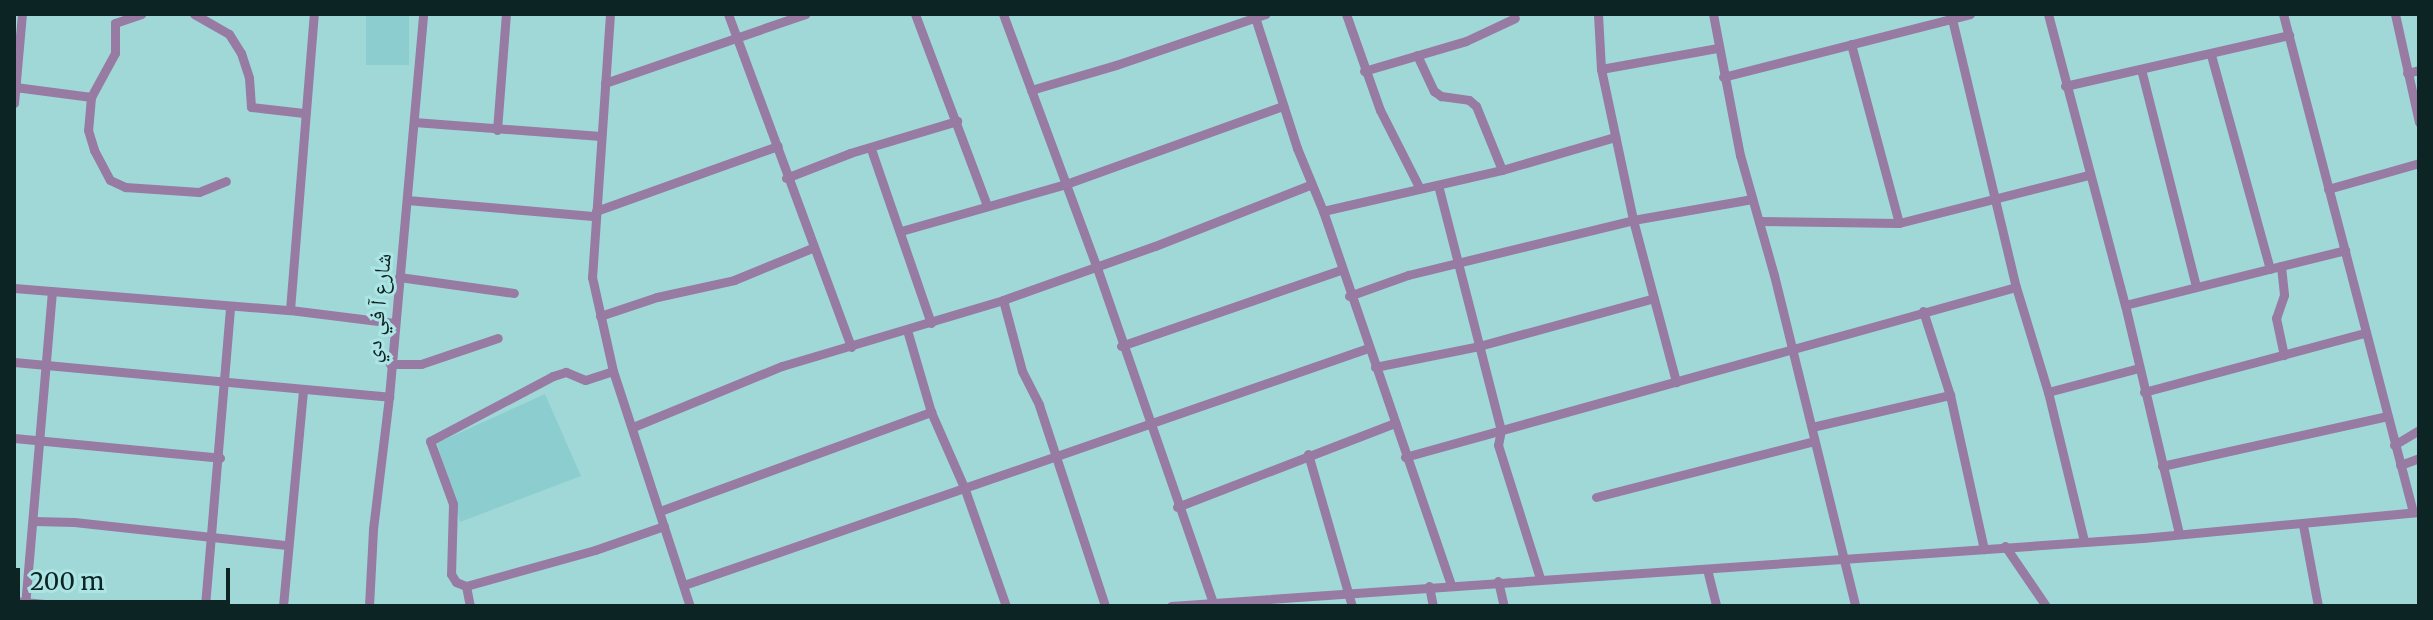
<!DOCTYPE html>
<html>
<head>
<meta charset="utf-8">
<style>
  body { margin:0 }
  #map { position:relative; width:2433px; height:620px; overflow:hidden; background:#a0d8d8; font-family:Merriweather,"Noto Naskh Arabic",serif }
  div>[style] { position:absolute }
  .built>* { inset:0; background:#8ccecf; transform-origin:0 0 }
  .minor>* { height:9px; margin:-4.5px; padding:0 4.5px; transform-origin:4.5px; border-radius:4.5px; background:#977ba2 }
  span { translate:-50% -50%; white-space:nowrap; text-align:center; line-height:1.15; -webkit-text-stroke:6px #ade5e5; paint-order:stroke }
  .street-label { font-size:22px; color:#0d2424 }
  .frame { position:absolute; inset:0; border:16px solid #0d2424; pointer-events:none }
  .scale { position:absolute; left:16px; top:568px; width:214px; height:36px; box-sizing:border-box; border:4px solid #0d2424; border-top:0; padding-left:10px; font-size:24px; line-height:28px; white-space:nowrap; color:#0d2424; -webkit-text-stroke:6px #ade5e5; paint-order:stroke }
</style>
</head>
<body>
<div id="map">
  <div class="built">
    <i style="left:366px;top:14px;width:43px;height:51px"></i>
    <i style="clip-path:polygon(545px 394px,581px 476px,460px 522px,437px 443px)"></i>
  </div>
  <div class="minor">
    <i style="left:194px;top:14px;width:40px;rotate:29.7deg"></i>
    <i style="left:229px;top:34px;width:22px;rotate:58deg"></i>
    <i style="left:241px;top:53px;width:26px;rotate:72deg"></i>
    <i style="left:249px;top:78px;width:29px;rotate:86deg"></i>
    <i style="left:251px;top:107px;width:53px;rotate:6.5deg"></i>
    <i style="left:610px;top:14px;width:264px;rotate:93.9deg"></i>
    <i style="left:592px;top:277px;width:96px;rotate:77.4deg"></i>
    <i style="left:613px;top:371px;width:247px;rotate:71.9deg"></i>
    <i style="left:728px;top:14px;width:355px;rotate:69.7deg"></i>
    <i style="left:915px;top:14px;width:205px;rotate:69.4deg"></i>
    <i style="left:1003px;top:14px;width:268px;rotate:69.7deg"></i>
    <i style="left:1096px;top:265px;width:357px;rotate:70.9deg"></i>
    <i style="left:1254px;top:14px;width:141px;rotate:72.2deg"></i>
    <i style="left:1297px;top:148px;width:68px;rotate:67.6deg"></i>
    <i style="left:1323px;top:211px;width:395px;rotate:71.1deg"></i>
    <i style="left:1346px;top:14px;width:102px;rotate:70.5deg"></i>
    <i style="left:1380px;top:110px;width:86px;rotate:63.1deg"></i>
    <i style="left:1598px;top:14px;width:55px;rotate:86.9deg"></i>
    <i style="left:1601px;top:69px;width:154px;rotate:78deg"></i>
    <i style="left:1633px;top:220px;width:168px;rotate:75.1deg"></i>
    <i style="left:1713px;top:14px;width:144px;rotate:79.2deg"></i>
    <i style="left:1740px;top:155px;width:125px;rotate:74.2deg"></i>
    <i style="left:1774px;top:275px;width:341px;rotate:76.2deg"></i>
    <i style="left:2048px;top:14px;width:301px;rotate:75.2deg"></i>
    <i style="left:2125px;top:305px;width:235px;rotate:76.7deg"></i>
    <i style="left:2283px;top:14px;width:515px;rotate:75.37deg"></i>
    <i style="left:2395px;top:14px;width:111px;rotate:77.5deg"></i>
    <i style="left:1952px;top:19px;width:276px;rotate:76.6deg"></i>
    <i style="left:2016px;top:287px;width:110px;rotate:73.1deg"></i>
    <i style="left:2048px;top:392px;width:153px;rotate:76.4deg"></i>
    <i style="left:1851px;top:44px;width:185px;rotate:75deg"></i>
    <i style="left:1417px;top:55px;width:40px;rotate:65deg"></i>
    <i style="left:1434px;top:91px;width:9px;rotate:36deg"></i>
    <i style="left:1441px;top:96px;width:28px;rotate:8deg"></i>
    <i style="left:1469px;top:100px;width:9px;rotate:41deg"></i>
    <i style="left:1476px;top:106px;width:69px;rotate:67.9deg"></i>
    <i style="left:2211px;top:55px;width:222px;rotate:74.6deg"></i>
    <i style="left:1601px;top:69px;width:119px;rotate:-10.2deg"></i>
    <i style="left:2141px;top:69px;width:224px;rotate:75.8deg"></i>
    <i style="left:1364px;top:71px;width:106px;rotate:-16.4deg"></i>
    <i style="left:1466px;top:41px;width:54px;rotate:-25.1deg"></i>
    <i style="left:2407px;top:73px;width:12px;rotate:-14deg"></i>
    <i style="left:1723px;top:77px;width:255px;rotate:-14.3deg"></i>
    <i style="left:605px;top:83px;width:212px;rotate:-19deg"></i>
    <i style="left:2065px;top:86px;width:230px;rotate:-12.8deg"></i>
    <i style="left:15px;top:87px;width:77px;rotate:7.5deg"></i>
    <i style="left:91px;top:97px;width:50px;rotate:-61.4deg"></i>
    <i style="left:115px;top:53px;width:30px;rotate:-90deg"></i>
    <i style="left:115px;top:23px;width:28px;rotate:-19deg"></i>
    <i style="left:1031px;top:90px;width:89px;rotate:-16.4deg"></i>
    <i style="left:1116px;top:65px;width:158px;rotate:-18.8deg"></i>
    <i style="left:91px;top:97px;width:33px;rotate:95deg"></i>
    <i style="left:88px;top:130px;width:21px;rotate:73deg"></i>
    <i style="left:94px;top:150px;width:34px;rotate:62deg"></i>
    <i style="left:110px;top:180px;width:17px;rotate:25deg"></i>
    <i style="left:125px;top:187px;width:74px;rotate:3.9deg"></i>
    <i style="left:199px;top:192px;width:29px;rotate:-22deg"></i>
    <i style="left:14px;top:103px;width:89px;rotate:-84.9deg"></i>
    <i style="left:414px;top:122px;width:187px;rotate:4.3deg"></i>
    <i style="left:497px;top:130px;width:116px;rotate:-85.6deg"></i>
    <i style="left:871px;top:149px;width:184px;rotate:71deg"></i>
    <i style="left:786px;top:178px;width:69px;rotate:-21.3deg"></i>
    <i style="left:850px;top:153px;width:112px;rotate:-16.7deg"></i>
    <i style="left:1438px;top:185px;width:253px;rotate:75.6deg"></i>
    <i style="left:1501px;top:430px;width:15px;rotate:101deg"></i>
    <i style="left:1498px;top:445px;width:139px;rotate:72.5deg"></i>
    <i style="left:2328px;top:189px;width:95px;rotate:-15.9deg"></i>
    <i style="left:407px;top:200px;width:189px;rotate:4.9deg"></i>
    <i style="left:596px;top:211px;width:193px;rotate:-19.7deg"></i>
    <i style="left:1323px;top:211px;width:184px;rotate:-12.9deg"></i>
    <i style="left:1502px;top:170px;width:118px;rotate:-16.3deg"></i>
    <i style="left:1759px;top:221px;width:140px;rotate:0.8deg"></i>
    <i style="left:1899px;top:223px;width:196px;rotate:-14.2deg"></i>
    <i style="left:901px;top:231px;width:172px;rotate:-15.9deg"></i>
    <i style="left:1066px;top:184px;width:231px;rotate:-19.8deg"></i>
    <i style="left:2281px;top:266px;width:29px;rotate:84deg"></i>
    <i style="left:2284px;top:295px;width:24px;rotate:109deg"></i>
    <i style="left:2276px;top:318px;width:38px;rotate:78deg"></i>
    <i style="left:399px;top:277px;width:116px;rotate:7.9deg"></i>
    <i style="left:14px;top:288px;width:277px;rotate:4.6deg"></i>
    <i style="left:290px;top:310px;width:105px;rotate:7.1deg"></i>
    <i style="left:1349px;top:296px;width:63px;rotate:-19.6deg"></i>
    <i style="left:1408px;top:275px;width:232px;rotate:-13.7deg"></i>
    <i style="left:1633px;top:220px;width:121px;rotate:-10deg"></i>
    <i style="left:1003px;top:300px;width:73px;rotate:75deg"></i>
    <i style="left:1022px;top:371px;width:38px;rotate:63deg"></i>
    <i style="left:1039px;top:405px;width:212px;rotate:71.8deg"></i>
    <i style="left:2125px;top:305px;width:227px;rotate:-14deg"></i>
    <i style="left:290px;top:310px;width:297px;rotate:-85.4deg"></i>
    <i style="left:1923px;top:311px;width:88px;rotate:72.2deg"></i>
    <i style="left:1950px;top:395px;width:158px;rotate:77.6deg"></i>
    <i style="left:600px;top:316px;width:60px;rotate:-18.4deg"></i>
    <i style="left:657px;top:297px;width:79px;rotate:-12.4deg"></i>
    <i style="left:734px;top:280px;width:84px;rotate:-22.3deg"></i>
    <i style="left:907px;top:330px;width:85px;rotate:73.7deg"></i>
    <i style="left:931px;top:412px;width:82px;rotate:66.3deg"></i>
    <i style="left:964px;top:487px;width:126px;rotate:70.6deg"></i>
    <i style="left:1121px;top:346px;width:233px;rotate:-19.1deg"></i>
    <i style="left:14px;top:362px;width:377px;rotate:5.3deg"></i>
    <i style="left:390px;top:364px;width:31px"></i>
    <i style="left:421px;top:364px;width:81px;rotate:-18.7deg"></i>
    <i style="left:1375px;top:367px;width:106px;rotate:-11.4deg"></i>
    <i style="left:1479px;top:346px;width:181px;rotate:-15.3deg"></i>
    <i style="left:613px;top:371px;width:29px;rotate:162deg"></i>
    <i style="left:585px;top:380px;width:21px;rotate:-157deg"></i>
    <i style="left:566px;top:372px;width:14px;rotate:163deg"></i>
    <i style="left:553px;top:376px;width:139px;rotate:152.1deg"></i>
    <i style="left:430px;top:441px;width:67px;rotate:69.9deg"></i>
    <i style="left:453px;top:504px;width:70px;rotate:91.6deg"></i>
    <i style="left:451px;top:574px;width:9px;rotate:58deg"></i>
    <i style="left:456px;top:582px;width:11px;rotate:22deg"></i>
    <i style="left:466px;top:586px;width:134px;rotate:-15.6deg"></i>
    <i style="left:595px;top:550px;width:73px;rotate:-19.2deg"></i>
    <i style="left:2048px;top:392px;width:94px;rotate:-14.8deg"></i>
    <i style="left:2144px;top:392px;width:228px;rotate:-15deg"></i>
    <i style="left:633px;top:427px;width:161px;rotate:-22.3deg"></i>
    <i style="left:782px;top:366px;width:231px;rotate:-16.6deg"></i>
    <i style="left:1003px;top:300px;width:161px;rotate:-19.6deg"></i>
    <i style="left:1155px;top:246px;width:167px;rotate:-21.5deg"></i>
    <i style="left:1812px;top:427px;width:142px;rotate:-13.1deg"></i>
    <i style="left:14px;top:438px;width:207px;rotate:5.5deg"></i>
    <i style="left:2394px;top:445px;width:29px;rotate:-31deg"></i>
    <i style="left:1308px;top:454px;width:158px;rotate:73.9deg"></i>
    <i style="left:1405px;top:457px;width:634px;rotate:-15.55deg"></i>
    <i style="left:2400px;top:465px;width:20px;rotate:-20deg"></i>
    <i style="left:2162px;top:466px;width:231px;rotate:-12.5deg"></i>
    <i style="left:1596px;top:497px;width:225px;rotate:-14.4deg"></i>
    <i style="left:1177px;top:507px;width:234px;rotate:-21.1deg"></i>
    <i style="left:660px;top:511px;width:289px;rotate:-20.1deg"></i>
    <i style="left:34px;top:521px;width:40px;rotate:1.4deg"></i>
    <i style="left:74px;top:522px;width:214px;rotate:6.2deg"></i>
    <i style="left:2303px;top:525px;width:82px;rotate:79.5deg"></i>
    <i style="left:2005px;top:546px;width:73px;rotate:55.7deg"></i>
    <i style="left:1707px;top:569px;width:38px;rotate:76deg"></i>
    <i style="left:1498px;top:581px;width:26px;rotate:77deg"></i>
    <i style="left:684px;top:585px;width:724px;rotate:-19.11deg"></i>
    <i style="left:466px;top:586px;width:20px;rotate:79deg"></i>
    <i style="left:1429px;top:586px;width:20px;rotate:79deg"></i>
    <i style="left:14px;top:601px;width:51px;rotate:5.6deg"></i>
    <i style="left:25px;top:606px;width:316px;rotate:-85.1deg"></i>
    <i style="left:205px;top:606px;width:301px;rotate:-85.2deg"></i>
    <i style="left:283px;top:606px;width:217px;rotate:-84.7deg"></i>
    <i style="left:369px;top:606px;width:77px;rotate:-87deg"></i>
    <i style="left:373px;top:529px;width:133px;rotate:-83.1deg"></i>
    <i style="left:389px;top:397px;width:385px;rotate:-84.9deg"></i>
    <i style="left:1171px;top:606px;width:974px;rotate:-4deg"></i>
    <i style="left:2143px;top:538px;width:277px;rotate:-5.4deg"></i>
  </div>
  <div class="street-label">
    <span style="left:378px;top:308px;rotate:-84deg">شارع آ في دي</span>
  </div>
  <div class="frame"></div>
  <div class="scale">200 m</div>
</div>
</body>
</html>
